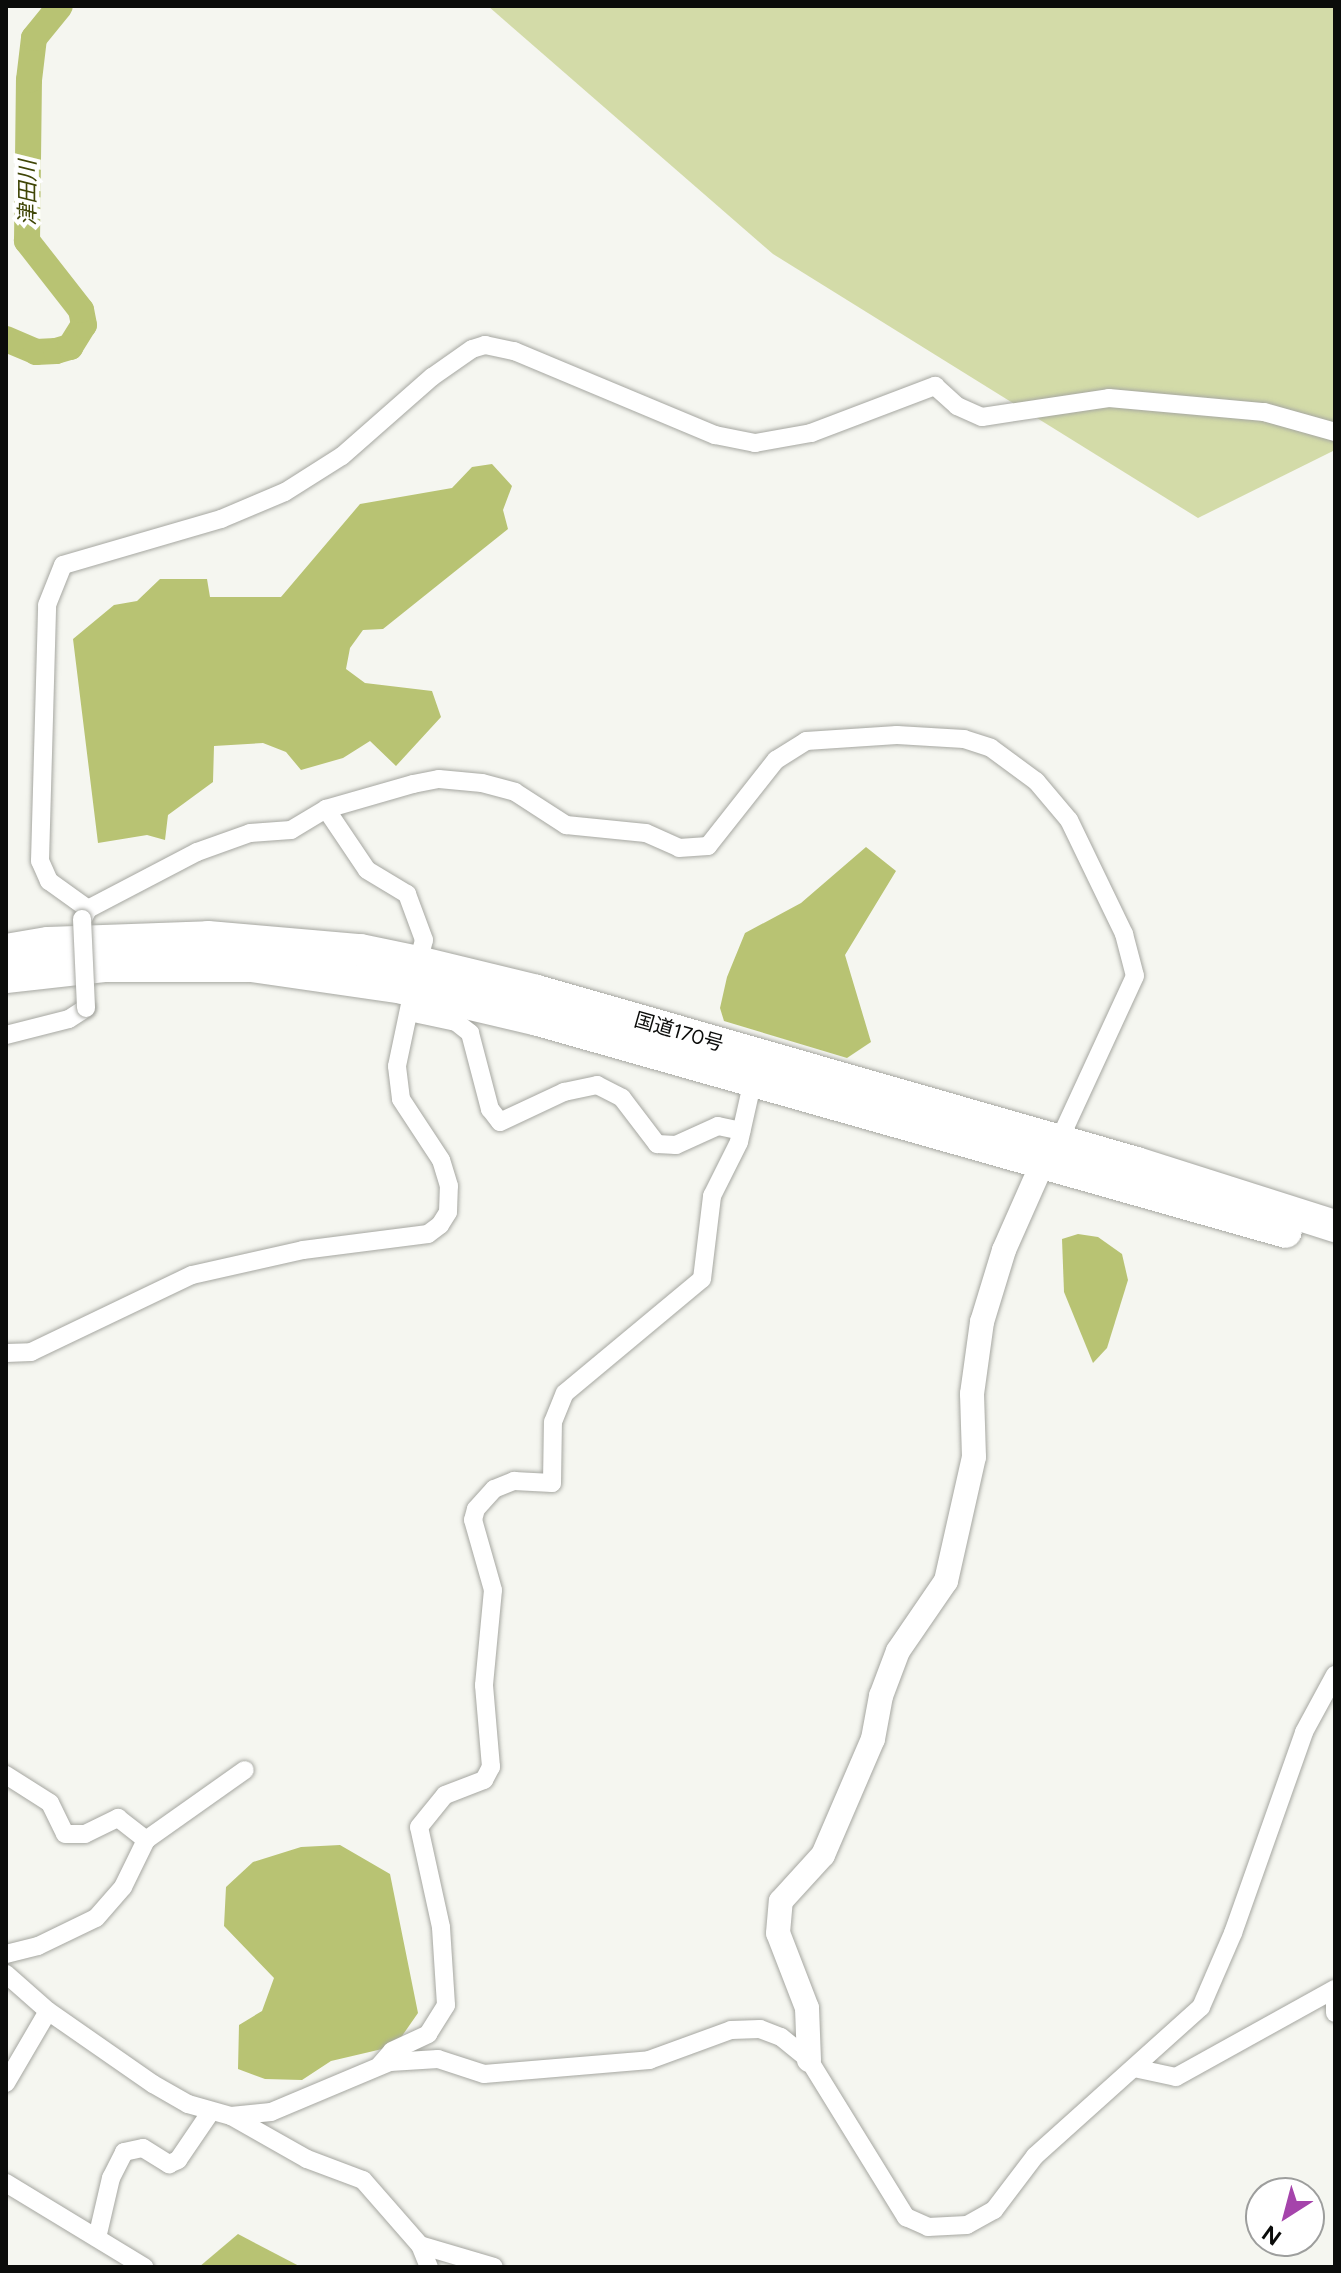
<!DOCTYPE html>
<html>
<head>
<meta charset="utf-8">
<style>
  body { margin:0 }
  #map { position:relative; width:1341px; height:2273px; overflow:hidden; background:#f5f6f0; font-family:Figtree,"Noto Sans JP",sans-serif }
  div>[style] { position:absolute }
  .green>* { inset:0; background:#d3dba8 }
  .water>* { inset:0; background:#b8c373 }
  .river>* { height:26px; margin:-13px; padding:0 13px; transform-origin:13px; border-radius:13px; background:#b8c373 }
  .roads { filter:drop-shadow(0 0 2px #a6a7a1) drop-shadow(0 0 2px #a6a7a1) }
  .street>* { height:18px; margin:-9px; padding:0 9px; transform-origin:9px; border-radius:9px; background:#fff }
  .secondary>* { height:24px; margin:-12px; padding:0 12px; transform-origin:12px; border-radius:12px; background:#fff }
  .highway>* { height:32px; margin:-16px; padding:0 16px; transform-origin:16px; border-radius:16px; background:#fff }
  .bridges { filter:drop-shadow(0 0 2px #a6a7a1) drop-shadow(0 0 2px #a6a7a1) }
  .street-bridge>* { height:18px; margin:-9px; padding:0 9px; transform-origin:9px; border-radius:9px; background:#fff }
  span { translate:-50% -50%; white-space:nowrap; text-align:center; line-height:1.15; -webkit-text-stroke:8px #fff; paint-order:stroke }
  .street-label { font-size:20px; color:#0b0c0a }
  .water-label { font-size:22px; color:#404607; font-style:italic }
  .frame { position:absolute; inset:0; border:8px solid #0b0c0a; pointer-events:none }
  .north { position:absolute; left:1245px; top:2177px; width:80px; height:80px; box-sizing:border-box; background:#fff; border:2px solid #9d9e9d; border-radius:50%; rotate:216deg; font-size:22px; font-weight:700; line-height:32px; text-align:center; color:#0b0c0a }
  .north::after { content:''; display:block; margin:auto; width:28px; height:36px; background:#a544ab; clip-path:polygon(50% 0,100% 100%,50% 72%,0 100%) }
</style>
</head>
<body>
<div id="map">
  <div class="green">
    <i style="clip-path:polygon(488px 6px,1335px 6px,1335px 450px,1198px 518px,773px 254px)"></i>
  </div>
  <div class="water">
    <i style="clip-path:polygon(492px 464px,512px 486px,503px 510px,508px 529px,383px 629px,363px 630px,350px 648px,346px 669px,365px 683px,432px 691px,441px 717px,396px 766px,370px 741px,343px 758px,301px 770px,286px 752px,263px 743px,214px 746px,213px 782px,168px 815px,165px 840px,147px 835px,98px 843px,73px 639px,114px 605px,137px 601px,160px 579px,207px 579px,210px 597px,281px 597px,360px 504px,452px 488px,472px 467px)"></i>
    <i style="clip-path:polygon(866px 847px,896px 871px,845px 955px,871px 1042px,847px 1058px,724px 1021px,720px 1008px,727px 977px,745px 933px,801px 903px)"></i>
    <i style="clip-path:polygon(1078px 1234px,1098px 1237px,1122px 1254px,1128px 1280px,1107px 1348px,1093px 1363px,1064px 1292px,1062px 1239px)"></i>
    <i style="clip-path:polygon(340px 1845px,390px 1874px,418px 2013px,395px 2046px,331px 2061px,302px 2080px,265px 2079px,238px 2069px,239px 2025px,262px 2011px,274px 1978px,224px 1926px,226px 1887px,253px 1862px,301px 1847px)"></i>
    <i style="clip-path:polygon(238px 2234px,301px 2267px,199px 2267px)"></i>
  </div>
  <div class="river">
    <i style="left:6px;top:339px;width:33px;rotate:23deg"></i>
    <i style="left:36px;top:352px;width:20px;rotate:-3deg"></i>
    <i style="left:56px;top:351px;width:15px;rotate:-16deg"></i>
    <i style="left:70px;top:347px;width:26px;rotate:-58deg"></i>
    <i style="left:84px;top:325px;width:15px;rotate:-101deg"></i>
    <i style="left:81px;top:310px;width:88px;rotate:-128deg"></i>
    <i style="left:27px;top:241px;width:161px;rotate:-89.3deg"></i>
    <i style="left:29px;top:80px;width:42px;rotate:-83.2deg"></i>
    <i style="left:34px;top:38px;width:41px;rotate:-50.9deg"></i>
  </div>
  <div class="roads">
    <div class="street">
      <i style="left:326px;top:809px;width:73px;rotate:56.1deg"></i>
      <i style="left:367px;top:870px;width:47px;rotate:31deg"></i>
      <i style="left:407px;top:894px;width:49px;rotate:69.7deg"></i>
      <i style="left:424px;top:940px;width:23px;rotate:105deg"></i>
      <i style="left:88px;top:909px;width:48px;rotate:-144.3deg"></i>
      <i style="left:49px;top:881px;width:22px;rotate:-114deg"></i>
      <i style="left:40px;top:861px;width:256px;rotate:-88.4deg"></i>
      <i style="left:47px;top:605px;width:43px;rotate:-68.2deg"></i>
      <i style="left:63px;top:565px;width:165px;rotate:-16.2deg"></i>
      <i style="left:221px;top:519px;width:69px;rotate:-22.9deg"></i>
      <i style="left:285px;top:492px;width:67px;rotate:-32.3deg"></i>
      <i style="left:342px;top:456px;width:120px;rotate:-41.3deg"></i>
      <i style="left:432px;top:377px;width:49px;rotate:-35deg"></i>
      <i style="left:472px;top:349px;width:14px;rotate:-17deg"></i>
      <i style="left:485px;top:345px;width:30px;rotate:12deg"></i>
      <i style="left:514px;top:351px;width:218px;rotate:22.7deg"></i>
      <i style="left:715px;top:435px;width:41px;rotate:11.3deg"></i>
      <i style="left:755px;top:443px;width:57px;rotate:-10.1deg"></i>
      <i style="left:811px;top:433px;width:133px;rotate:-20.8deg"></i>
      <i style="left:935px;top:386px;width:30px;rotate:42deg"></i>
      <i style="left:957px;top:406px;width:27px;rotate:24deg"></i>
      <i style="left:982px;top:417px;width:128px;rotate:-8.5deg"></i>
      <i style="left:1109px;top:398px;width:156px;rotate:5.2deg"></i>
      <i style="left:1264px;top:412px;width:74px;rotate:15.7deg"></i>
      <i style="left:84px;top:917px;width:9px;rotate:-63deg"></i>
      <i style="left:88px;top:909px;width:123px;rotate:-27.6deg"></i>
      <i style="left:197px;top:852px;width:56px;rotate:-19.7deg"></i>
      <i style="left:250px;top:833px;width:41px;rotate:-4.2deg"></i>
      <i style="left:291px;top:830px;width:41px;rotate:-31deg"></i>
      <i style="left:326px;top:809px;width:91px;rotate:-16deg"></i>
      <i style="left:413px;top:784px;width:26px;rotate:-11deg"></i>
      <i style="left:439px;top:779px;width:43px;rotate:5.3deg"></i>
      <i style="left:482px;top:783px;width:34px;rotate:15deg"></i>
      <i style="left:515px;top:792px;width:61px;rotate:32.9deg"></i>
      <i style="left:566px;top:825px;width:80px;rotate:5.7deg"></i>
      <i style="left:646px;top:833px;width:36px;rotate:24deg"></i>
      <i style="left:679px;top:848px;width:29px;rotate:-4deg"></i>
      <i style="left:708px;top:846px;width:110px;rotate:-51.7deg"></i>
      <i style="left:776px;top:760px;width:36px;rotate:-32deg"></i>
      <i style="left:806px;top:741px;width:91px;rotate:-3.8deg"></i>
      <i style="left:897px;top:735px;width:67px;rotate:3.4deg"></i>
      <i style="left:964px;top:739px;width:28px;rotate:18deg"></i>
      <i style="left:991px;top:748px;width:56px;rotate:36.3deg"></i>
      <i style="left:1036px;top:781px;width:51px;rotate:49.8deg"></i>
      <i style="left:1069px;top:820px;width:127px;rotate:64.2deg"></i>
      <i style="left:1124px;top:934px;width:43px;rotate:75.3deg"></i>
      <i style="left:1135px;top:976px;width:188px;rotate:114.8deg"></i>
      <i style="left:409px;top:1012px;width:48px;rotate:12deg"></i>
      <i style="left:456px;top:1022px;width:18px;rotate:38deg"></i>
      <i style="left:470px;top:1033px;width:79px;rotate:75.3deg"></i>
      <i style="left:490px;top:1109px;width:16px;rotate:52deg"></i>
      <i style="left:500px;top:1122px;width:71px;rotate:-25.1deg"></i>
      <i style="left:564px;top:1092px;width:34px;rotate:-12deg"></i>
      <i style="left:597px;top:1085px;width:28px;rotate:27deg"></i>
      <i style="left:622px;top:1098px;width:58px;rotate:52.7deg"></i>
      <i style="left:657px;top:1144px;width:19px;rotate:3deg"></i>
      <i style="left:676px;top:1145px;width:46px;rotate:-24.3deg"></i>
      <i style="left:718px;top:1126px;width:24px;rotate:12deg"></i>
      <i style="left:6px;top:1035px;width:65px;rotate:-14.3deg"></i>
      <i style="left:69px;top:1019px;width:20px;rotate:-33deg"></i>
      <i style="left:6px;top:1353px;width:25px;rotate:-2deg"></i>
      <i style="left:31px;top:1352px;width:178px;rotate:-25.6deg"></i>
      <i style="left:192px;top:1275px;width:114px;rotate:-12.7deg"></i>
      <i style="left:303px;top:1250px;width:126px;rotate:-7.3deg"></i>
      <i style="left:428px;top:1234px;width:15px;rotate:-37deg"></i>
      <i style="left:440px;top:1225px;width:15px;rotate:-58deg"></i>
      <i style="left:448px;top:1212px;width:26px;rotate:-88deg"></i>
      <i style="left:449px;top:1186px;width:27px;rotate:-107deg"></i>
      <i style="left:441px;top:1160px;width:73px;rotate:-123.3deg"></i>
      <i style="left:401px;top:1099px;width:33px;rotate:-97deg"></i>
      <i style="left:397px;top:1066px;width:78px;rotate:-78.1deg"></i>
      <i style="left:6px;top:1775px;width:52px;rotate:32.5deg"></i>
      <i style="left:50px;top:1803px;width:34px;rotate:64deg"></i>
      <i style="left:65px;top:1834px;width:20px"></i>
      <i style="left:85px;top:1834px;width:37px;rotate:-26deg"></i>
      <i style="left:118px;top:1818px;width:36px;rotate:38deg"></i>
      <i style="left:6px;top:1954px;width:33px;rotate:-14deg"></i>
      <i style="left:38px;top:1946px;width:64px;rotate:-25.8deg"></i>
      <i style="left:96px;top:1918px;width:41px;rotate:-48.9deg"></i>
      <i style="left:123px;top:1887px;width:52px;rotate:-63.9deg"></i>
      <i style="left:146px;top:1840px;width:121px;rotate:-35.3deg"></i>
      <i style="left:6px;top:1974px;width:56px;rotate:41.4deg"></i>
      <i style="left:48px;top:2011px;width:128px;rotate:34.8deg"></i>
      <i style="left:153px;top:2084px;width:40px;rotate:29.7deg"></i>
      <i style="left:188px;top:2104px;width:45px;rotate:15.6deg"></i>
      <i style="left:231px;top:2116px;width:40px;rotate:-5.7deg"></i>
      <i style="left:271px;top:2112px;width:129px;rotate:-22.8deg"></i>
      <i style="left:390px;top:2062px;width:48px;rotate:-3.6deg"></i>
      <i style="left:438px;top:2059px;width:48px;rotate:18.1deg"></i>
      <i style="left:484px;top:2074px;width:166px;rotate:-4.8deg"></i>
      <i style="left:649px;top:2060px;width:87px;rotate:-20.1deg"></i>
      <i style="left:731px;top:2030px;width:29px;rotate:-2deg"></i>
      <i style="left:760px;top:2029px;width:22px;rotate:21deg"></i>
      <i style="left:781px;top:2037px;width:36px;rotate:39deg"></i>
      <i style="left:809px;top:2060px;width:185px;rotate:58.3deg"></i>
      <i style="left:906px;top:2217px;width:24px;rotate:24deg"></i>
      <i style="left:928px;top:2227px;width:39px;rotate:-3deg"></i>
      <i style="left:967px;top:2225px;width:31px;rotate:-29deg"></i>
      <i style="left:994px;top:2210px;width:68px;rotate:-52.8deg"></i>
      <i style="left:1035px;top:2156px;width:223px;rotate:-41.9deg"></i>
      <i style="left:1201px;top:2007px;width:81px;rotate:-66.6deg"></i>
      <i style="left:1233px;top:1933px;width:213px;rotate:-70.5deg"></i>
      <i style="left:1304px;top:1732px;width:65px;rotate:-61.5deg"></i>
      <i style="left:1335px;top:2004px;width:9px;rotate:90deg"></i>
      <i style="left:380px;top:2065px;width:18px;rotate:-49deg"></i>
      <i style="left:392px;top:2051px;width:40px;rotate:-25deg"></i>
      <i style="left:428px;top:2034px;width:34px;rotate:-58deg"></i>
      <i style="left:446px;top:2005px;width:78px;rotate:-93.7deg"></i>
      <i style="left:441px;top:1927px;width:102px;rotate:-102.4deg"></i>
      <i style="left:419px;top:1827px;width:41px;rotate:-50.9deg"></i>
      <i style="left:445px;top:1795px;width:42px;rotate:-21deg"></i>
      <i style="left:484px;top:1780px;width:15px;rotate:-62deg"></i>
      <i style="left:491px;top:1767px;width:82px;rotate:-94.9deg"></i>
      <i style="left:484px;top:1685px;width:95px;rotate:-84.6deg"></i>
      <i style="left:493px;top:1590px;width:73px;rotate:-105.9deg"></i>
      <i style="left:473px;top:1520px;width:11px;rotate:-75deg"></i>
      <i style="left:476px;top:1509px;width:27px;rotate:-48deg"></i>
      <i style="left:494px;top:1489px;width:22px;rotate:-22deg"></i>
      <i style="left:514px;top:1481px;width:38px;rotate:3deg"></i>
      <i style="left:552px;top:1483px;width:61px;rotate:-89.1deg"></i>
      <i style="left:553px;top:1422px;width:31px;rotate:-68deg"></i>
      <i style="left:565px;top:1393px;width:178px;rotate:-39.8deg"></i>
      <i style="left:702px;top:1279px;width:84px;rotate:-83.1deg"></i>
      <i style="left:712px;top:1196px;width:60px;rotate:-63.4deg"></i>
      <i style="left:739px;top:1142px;width:64px;rotate:-77.3deg"></i>
      <i style="left:1134px;top:2068px;width:43px;rotate:12.1deg"></i>
      <i style="left:1176px;top:2077px;width:182px;rotate:-29deg"></i>
      <i style="left:6px;top:2083px;width:83px;rotate:-59.7deg"></i>
      <i style="left:231px;top:2116px;width:87px;rotate:29.5deg"></i>
      <i style="left:307px;top:2159px;width:60px;rotate:20.6deg"></i>
      <i style="left:363px;top:2180px;width:86px;rotate:48.8deg"></i>
      <i style="left:420px;top:2245px;width:24px;rotate:68deg"></i>
      <i style="left:6px;top:2183px;width:162px;rotate:31.3deg"></i>
      <i style="left:97px;top:2238px;width:62px;rotate:-76.9deg"></i>
      <i style="left:111px;top:2178px;width:29px;rotate:-63deg"></i>
      <i style="left:124px;top:2152px;width:19px;rotate:-12deg"></i>
      <i style="left:143px;top:2148px;width:31px;rotate:32deg"></i>
      <i style="left:169px;top:2164px;width:10px;rotate:-24deg"></i>
      <i style="left:178px;top:2160px;width:57px;rotate:-55.8deg"></i>
      <i style="left:420px;top:2245px;width:77px;rotate:16.6deg"></i>
    </div>
    <div class="secondary">
      <i style="left:809px;top:2060px;width:52px;rotate:-92.2deg"></i>
      <i style="left:807px;top:2008px;width:80px;rotate:-111.1deg"></i>
      <i style="left:778px;top:1933px;width:32px;rotate:-85deg"></i>
      <i style="left:781px;top:1901px;width:62px;rotate:-47.6deg"></i>
      <i style="left:823px;top:1855px;width:126px;rotate:-66.7deg"></i>
      <i style="left:873px;top:1739px;width:44px;rotate:-79.5deg"></i>
      <i style="left:881px;top:1696px;width:48px;rotate:-69.3deg"></i>
      <i style="left:898px;top:1651px;width:85px;rotate:-55.6deg"></i>
      <i style="left:946px;top:1581px;width:127px;rotate:-77.3deg"></i>
      <i style="left:974px;top:1457px;width:63px;rotate:-91.8deg"></i>
      <i style="left:972px;top:1394px;width:73px;rotate:-82.1deg"></i>
      <i style="left:982px;top:1322px;width:75px;rotate:-73deg"></i>
      <i style="left:1004px;top:1250px;width:96px;rotate:-66.1deg"></i>
    </div>
    <div class="highway">
      <i style="left:6px;top:950px;width:43px;rotate:-9.5deg"></i>
      <i style="left:48px;top:943px;width:160px;rotate:-2.1deg"></i>
      <i style="left:208px;top:937px;width:153px;rotate:4.9deg"></i>
      <i style="left:360px;top:950px;width:59px;rotate:11.7deg"></i>
      <i style="left:418px;top:962px;width:122px;rotate:13.7deg"></i>
      <i style="left:537px;top:991px;width:624px;rotate:16deg"></i>
      <i style="left:1137px;top:1163px;width:208px;rotate:17.7deg"></i>
      <i style="left:6px;top:977px;width:101px;rotate:-6.3deg"></i>
      <i style="left:106px;top:966px;width:145px"></i>
      <i style="left:251px;top:966px;width:154px;rotate:8.2deg"></i>
      <i style="left:403px;top:988px;width:139px;rotate:13.3deg"></i>
      <i style="left:538px;top:1020px;width:777px;rotate:15.82deg"></i>
    </div>
  </div>
  <div class="bridges">
    <div class="street-bridge">
      <i style="left:82px;top:919px;width:89px;rotate:87.4deg"></i>
    </div>
  </div>
  <div class="street-label">
    <span style="left:679px;top:1032px;rotate:16deg">国道170号</span>
  </div>
  <div class="water-label">
    <span style="left:28px;top:193px;rotate:-90deg">津田川</span>
  </div>
  <div class="frame"></div>
  <div class="north">N</div>
</div>
</body>
</html>
